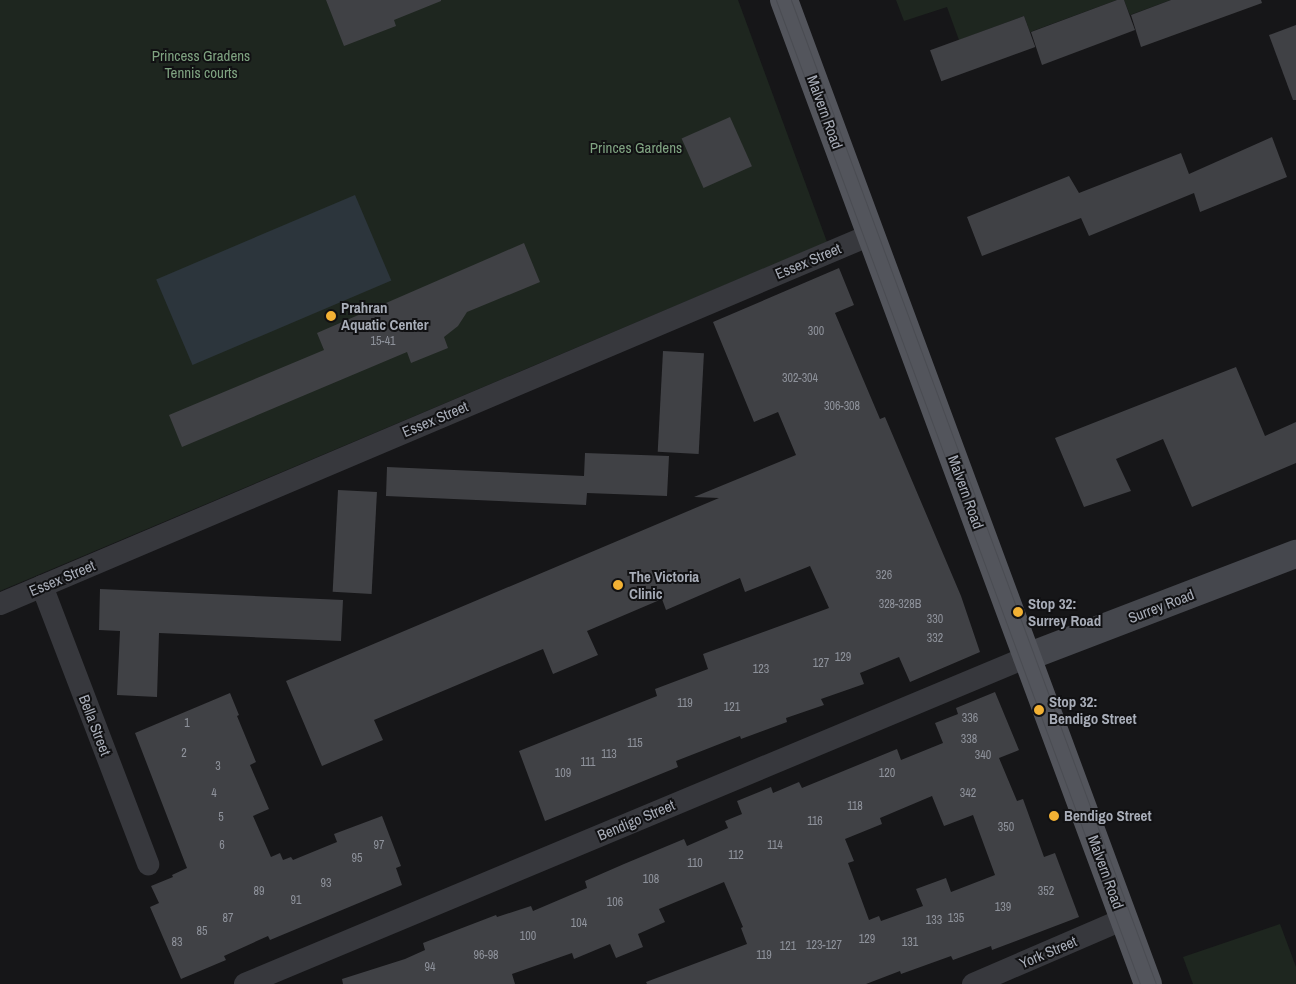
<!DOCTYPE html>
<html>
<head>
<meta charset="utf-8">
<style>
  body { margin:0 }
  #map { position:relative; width:1296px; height:984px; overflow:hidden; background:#161618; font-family:"Archivo Narrow",sans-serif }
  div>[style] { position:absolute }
  .green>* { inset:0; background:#1e261f }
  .water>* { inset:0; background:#2c353c; transform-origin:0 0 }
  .building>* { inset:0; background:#404145; transform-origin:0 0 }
  .street>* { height:22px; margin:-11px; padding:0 11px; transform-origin:11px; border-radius:11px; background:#37383d }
  .secondary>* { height:28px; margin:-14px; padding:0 14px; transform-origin:14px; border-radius:14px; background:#45474d }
  .primary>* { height:28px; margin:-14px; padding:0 14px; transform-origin:14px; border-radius:14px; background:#53555c }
  .tram>* { height:1px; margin:-0.5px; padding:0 0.5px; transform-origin:0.5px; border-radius:0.5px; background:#4a4c52 }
  .dots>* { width:14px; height:14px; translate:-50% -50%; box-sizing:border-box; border:2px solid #111113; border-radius:50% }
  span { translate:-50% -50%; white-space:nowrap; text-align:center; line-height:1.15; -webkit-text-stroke:4px #111113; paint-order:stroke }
  .number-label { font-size:12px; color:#8e929b }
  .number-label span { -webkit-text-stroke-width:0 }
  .park-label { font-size:15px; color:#7fa381 }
  .street-label { font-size:15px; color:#a8adb8 }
  .poi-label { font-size:15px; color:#a8adb8; font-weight:700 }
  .left { translate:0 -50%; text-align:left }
</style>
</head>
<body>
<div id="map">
  <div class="green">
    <i style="clip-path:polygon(0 0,738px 0,827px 242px,0 591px)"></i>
    <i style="clip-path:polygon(896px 0,1117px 0,1030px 32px,1024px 16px,959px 40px,947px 7px,904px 21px)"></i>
    <i style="clip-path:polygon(1124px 0,1171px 0,1130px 15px)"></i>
    <i style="clip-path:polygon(1280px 924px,1296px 967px,1296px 984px,1193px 984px,1183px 957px)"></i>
  </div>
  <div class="water">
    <i style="left:355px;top:195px;width:93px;height:216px;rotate:67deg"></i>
  </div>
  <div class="building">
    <i style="clip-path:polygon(326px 0,441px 0,441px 1px,394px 20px,396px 26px,344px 46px)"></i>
    <i style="clip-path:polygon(1117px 0,1124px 0,1135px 30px,1042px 65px,1031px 32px)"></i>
    <i style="clip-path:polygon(1171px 0,1261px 0,1262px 3px,1141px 47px,1131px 15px)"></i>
    <i style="left:1024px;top:16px;width:33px;height:100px;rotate:70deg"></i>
    <i style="clip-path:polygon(1296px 25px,1296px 100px,1293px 100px,1269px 35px)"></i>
    <i style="left:730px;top:117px;width:54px;height:53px;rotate:66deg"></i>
    <i style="clip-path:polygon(1272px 137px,1287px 177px,1200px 212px,1194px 193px,1089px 236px,1081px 218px,982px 256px,967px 217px,1069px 176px,1079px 193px,1181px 153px,1189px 174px)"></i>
    <i style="clip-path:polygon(524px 243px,540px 282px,467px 312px,458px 326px,444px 337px,448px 348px,411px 363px,407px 352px,182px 447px,169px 415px,324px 350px,317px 333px)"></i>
    <i style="clip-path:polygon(839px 268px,854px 305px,835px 313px,880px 419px,885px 417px,961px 596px,980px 652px,910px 682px,899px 657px,860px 673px,864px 684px,821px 699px,824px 705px,786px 718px,787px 722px,741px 739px,740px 736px,676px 761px,678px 767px,545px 821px,519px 751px,657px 696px,655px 689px,708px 669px,703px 654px,829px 608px,810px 566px,745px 592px,740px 578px,666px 610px,662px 599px,587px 631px,598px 655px,553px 674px,543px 649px,374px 720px,383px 740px,322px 766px,286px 681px,719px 498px,694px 497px,796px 455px,778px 412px,754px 422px,713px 322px)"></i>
    <i style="left:663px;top:351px;width:41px;height:101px;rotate:3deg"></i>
    <i style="clip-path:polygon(1236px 367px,1265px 436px,1296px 422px,1296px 463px,1192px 507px,1163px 439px,1116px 459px,1131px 491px,1084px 507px,1055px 438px)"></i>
    <i style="clip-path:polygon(585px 453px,669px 456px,667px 496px,587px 493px,586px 505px,386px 496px,387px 467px,584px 476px)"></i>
    <i style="left:338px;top:490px;width:39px;height:102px;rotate:3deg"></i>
    <i style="clip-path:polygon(100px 589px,343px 600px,341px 641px,159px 633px,157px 697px,117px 695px,120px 631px,99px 630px)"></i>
    <i style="clip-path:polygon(evenodd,995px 692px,1019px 750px,999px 758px,1017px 801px,1023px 799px,1044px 857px,1055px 853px,1079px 917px,992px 950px,991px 946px,953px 960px,951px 956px,901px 974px,900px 971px,866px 984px,647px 984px,646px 982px,747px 944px,741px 928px,743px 927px,724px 882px,659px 909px,665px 922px,638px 934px,643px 947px,616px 958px,610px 944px,574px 959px,572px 953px,512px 974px,515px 984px,343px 984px,342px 979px,405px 959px,425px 950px,423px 943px,496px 915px,497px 917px,531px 906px,533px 911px,587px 888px,585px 881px,624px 864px,684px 839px,687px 846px,728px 828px,725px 821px,742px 814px,737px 801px,771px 787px,773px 793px,799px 782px,802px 788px,897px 749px,901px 760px,943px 743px,935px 723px,958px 714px,956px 708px,995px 692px,932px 796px,944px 826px,973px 815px,995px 875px,951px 892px,946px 878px,916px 889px,923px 906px,881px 921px,879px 916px,869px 920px,848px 863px,854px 861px,845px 839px,882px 824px,880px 818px,932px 796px)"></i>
    <i style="clip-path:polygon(230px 693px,239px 715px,237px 716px,256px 762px,250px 765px,269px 809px,253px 816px,271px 857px,280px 853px,283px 860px,291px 857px,293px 860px,337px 842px,334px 834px,382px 816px,401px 866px,396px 868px,402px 885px,270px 940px,268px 936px,224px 956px,226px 960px,181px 979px,150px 907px,159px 903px,151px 886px,173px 877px,172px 875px,187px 868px,135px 733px)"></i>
  </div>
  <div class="street">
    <i style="left:42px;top:586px;width:298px;rotate:69.1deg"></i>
    <i style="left:0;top:604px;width:945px;rotate:-22.98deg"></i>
    <i style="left:245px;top:984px;width:848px;rotate:-22.69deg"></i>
    <i style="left:973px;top:984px;width:164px;rotate:-23.3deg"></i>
  </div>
  <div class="secondary">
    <i style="left:1027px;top:657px;width:288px;rotate:-21deg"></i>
  </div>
  <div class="primary">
    <i style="left:784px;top:0;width:1049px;rotate:69.7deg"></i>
  </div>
  <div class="tram">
    <i style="left:776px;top:0;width:1049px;rotate:69.7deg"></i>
    <i style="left:791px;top:0;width:1050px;rotate:69.65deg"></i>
  </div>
  <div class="dots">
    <i style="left:331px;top:316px;background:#f2b134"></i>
    <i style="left:618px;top:585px;background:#f2b134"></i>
    <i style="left:1018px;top:612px;background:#f2b134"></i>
    <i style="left:1039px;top:710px;background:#f2b134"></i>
    <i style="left:1054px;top:816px;background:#f2b134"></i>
  </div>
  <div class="number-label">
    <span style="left:816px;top:332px">300</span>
    <span style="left:383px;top:342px">15-41</span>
    <span style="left:800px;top:379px">302-304</span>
    <span style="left:842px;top:407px">306-308</span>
    <span style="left:884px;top:576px">326</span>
    <span style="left:900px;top:605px">328-328B</span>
    <span style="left:935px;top:620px">330</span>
    <span style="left:935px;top:639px">332</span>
    <span style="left:843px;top:658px">129</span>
    <span style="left:821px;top:664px">127</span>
    <span style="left:761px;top:670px">123</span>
    <span style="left:685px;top:704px">119</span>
    <span style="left:732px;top:708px">121</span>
    <span style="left:970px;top:719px">336</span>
    <span style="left:187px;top:724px">1</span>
    <span style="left:969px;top:740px">338</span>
    <span style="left:635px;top:744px">115</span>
    <span style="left:184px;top:754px">2</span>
    <span style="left:609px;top:755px">113</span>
    <span style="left:983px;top:756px">340</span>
    <span style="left:588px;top:763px">111</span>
    <span style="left:218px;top:767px">3</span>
    <span style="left:563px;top:774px">109</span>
    <span style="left:887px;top:774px">120</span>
    <span style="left:214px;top:794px">4</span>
    <span style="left:968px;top:794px">342</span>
    <span style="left:855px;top:807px">118</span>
    <span style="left:221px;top:818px">5</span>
    <span style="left:815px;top:822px">116</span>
    <span style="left:1006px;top:828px">350</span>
    <span style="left:222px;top:846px">6</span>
    <span style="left:379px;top:846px">97</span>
    <span style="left:775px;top:846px">114</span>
    <span style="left:736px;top:856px">112</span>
    <span style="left:357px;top:859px">95</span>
    <span style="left:695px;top:864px">110</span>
    <span style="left:651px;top:880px">108</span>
    <span style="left:326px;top:884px">93</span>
    <span style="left:259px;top:892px">89</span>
    <span style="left:1046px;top:892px">352</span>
    <span style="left:296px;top:901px">91</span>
    <span style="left:615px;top:903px">106</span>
    <span style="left:1003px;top:908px">139</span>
    <span style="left:228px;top:919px">87</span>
    <span style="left:956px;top:919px">135</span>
    <span style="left:934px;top:921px">133</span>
    <span style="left:579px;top:924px">104</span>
    <span style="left:202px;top:932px">85</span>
    <span style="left:528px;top:937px">100</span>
    <span style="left:867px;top:940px">129</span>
    <span style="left:177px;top:943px">83</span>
    <span style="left:910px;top:943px">131</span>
    <span style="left:824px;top:946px">123-127</span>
    <span style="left:788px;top:947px">121</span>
    <span style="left:486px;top:956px">96-98</span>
    <span style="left:764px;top:956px">119</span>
    <span style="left:430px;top:968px">94</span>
  </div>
  <div class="park-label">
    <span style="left:201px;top:64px">Princess Gradens<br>Tennis courts</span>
    <span style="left:636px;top:148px">Princes Gardens</span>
  </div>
  <div class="street-label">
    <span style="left:825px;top:112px;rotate:70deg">Malvern Road</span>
    <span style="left:808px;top:261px;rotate:-23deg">Essex Street</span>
    <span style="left:435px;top:419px;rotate:-23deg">Essex Street</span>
    <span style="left:966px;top:492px;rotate:70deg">Malvern Road</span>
    <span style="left:62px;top:578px;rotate:-23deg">Essex Street</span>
    <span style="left:1161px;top:606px;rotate:-21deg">Surrey Road</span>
    <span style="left:95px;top:725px;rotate:69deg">Bella Street</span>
    <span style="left:636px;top:820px;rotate:-23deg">Bendigo Street</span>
    <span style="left:1106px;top:872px;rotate:70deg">Malvern Road</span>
    <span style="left:1048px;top:952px;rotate:-23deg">York Street</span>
  </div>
  <div class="poi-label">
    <span class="left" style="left:341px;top:316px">Prahran<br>Aquatic Center</span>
    <span class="left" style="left:629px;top:585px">The Victoria<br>Clinic</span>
    <span class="left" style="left:1028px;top:612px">Stop 32:<br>Surrey Road</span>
    <span class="left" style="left:1049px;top:710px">Stop 32:<br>Bendigo Street</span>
    <span class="left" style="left:1064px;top:816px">Bendigo Street</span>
  </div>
</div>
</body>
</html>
